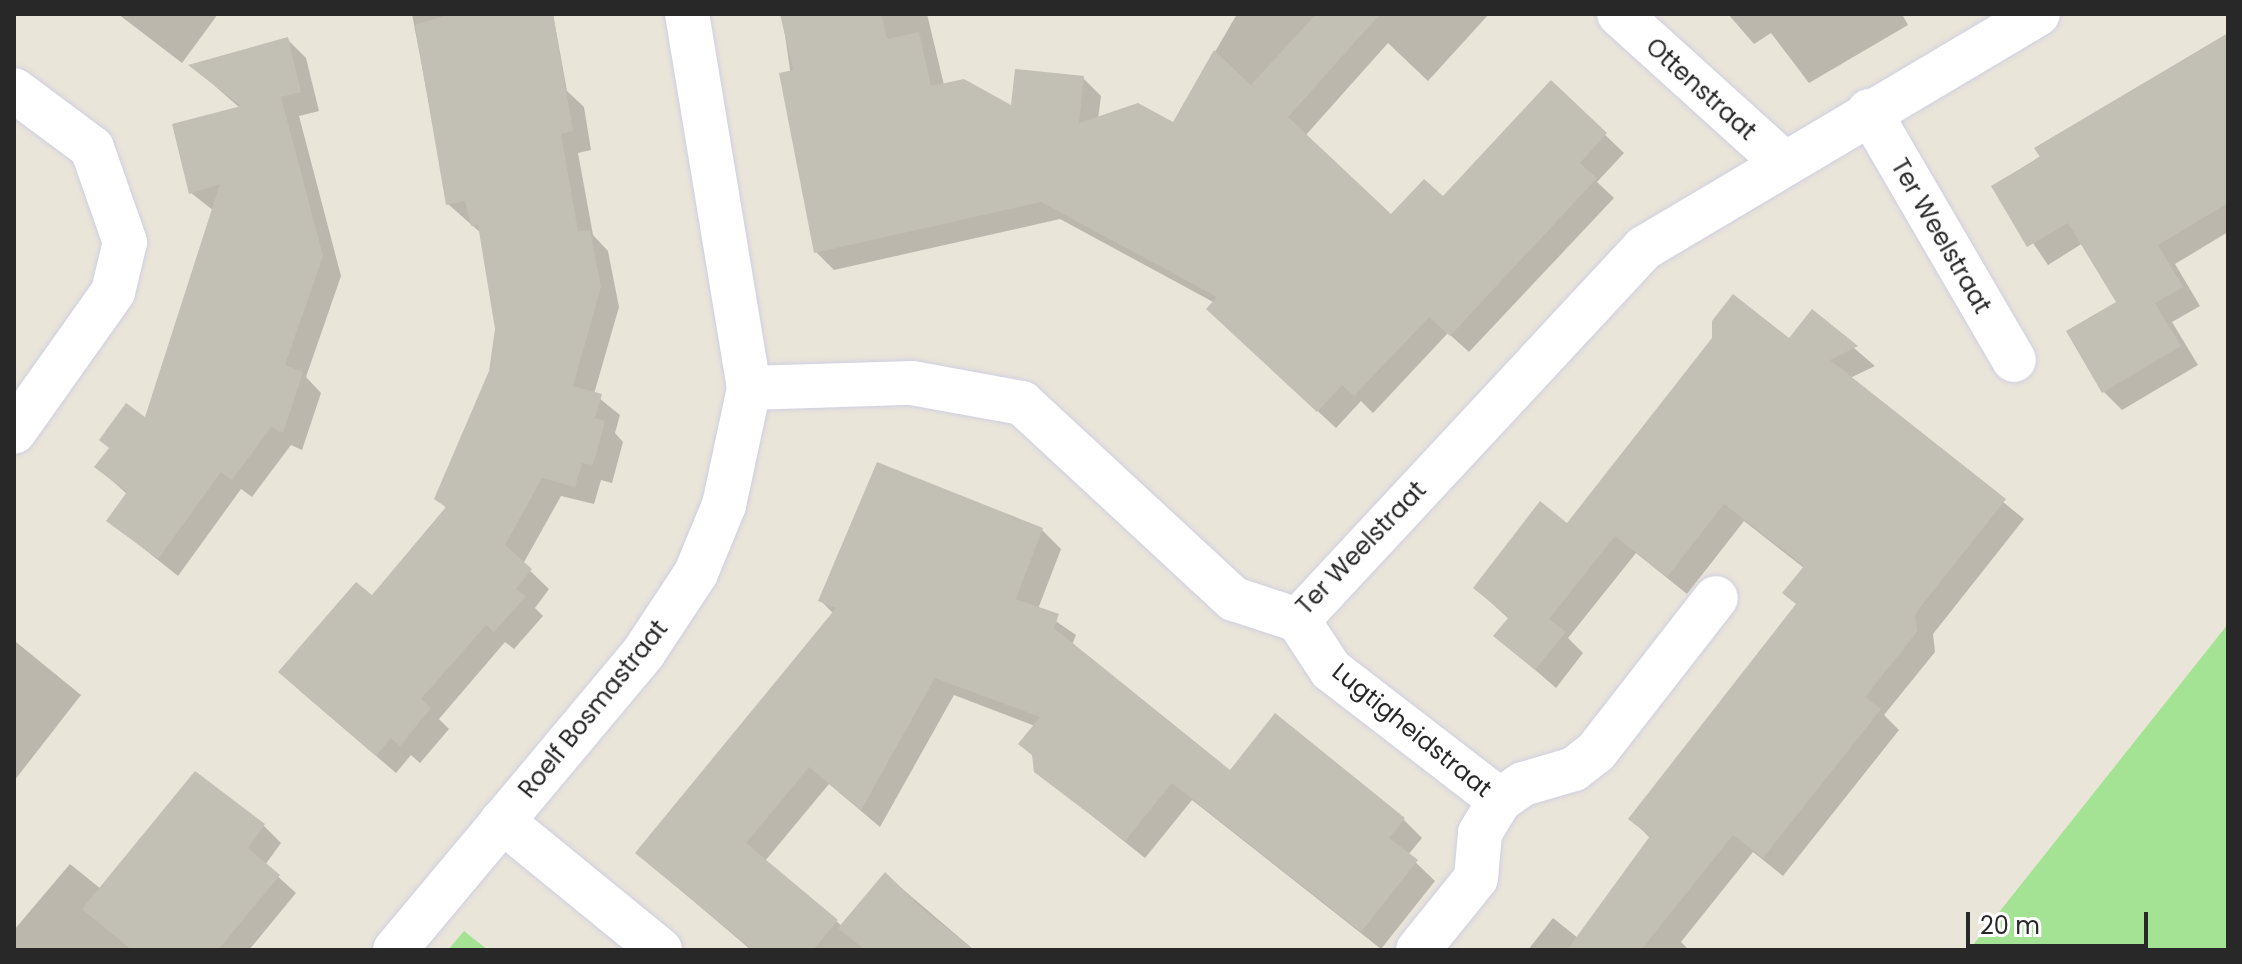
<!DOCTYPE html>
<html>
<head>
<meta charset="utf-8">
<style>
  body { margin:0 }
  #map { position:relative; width:2242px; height:964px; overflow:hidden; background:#eae5d9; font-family:Poppins,sans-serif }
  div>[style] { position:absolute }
  .green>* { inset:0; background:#a4e294 }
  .shadow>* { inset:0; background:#0003 }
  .building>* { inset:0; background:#c2bfb5 }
  .roads { filter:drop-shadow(0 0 2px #cecfe1) drop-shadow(0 0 2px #cecfe1) }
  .street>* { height:44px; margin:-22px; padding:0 22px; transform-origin:22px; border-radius:22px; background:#fff }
  .secondary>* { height:44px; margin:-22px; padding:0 22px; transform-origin:22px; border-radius:22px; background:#fff }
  span { translate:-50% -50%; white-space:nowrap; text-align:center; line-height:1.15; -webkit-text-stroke:8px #fff; paint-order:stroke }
  .street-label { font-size:24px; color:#282828 }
  .frame { position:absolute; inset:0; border:16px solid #282828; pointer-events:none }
  .scale { position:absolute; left:1966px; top:912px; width:182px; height:36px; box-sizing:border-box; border:4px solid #282828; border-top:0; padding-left:10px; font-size:24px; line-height:28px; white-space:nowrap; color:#282828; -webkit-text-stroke:6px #fff; paint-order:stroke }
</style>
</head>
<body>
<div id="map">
  <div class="green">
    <i style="clip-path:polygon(2228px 624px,2228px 950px,1969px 950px)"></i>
    <i style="clip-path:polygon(464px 931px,488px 950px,448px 950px)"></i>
  </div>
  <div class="shadow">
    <i style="clip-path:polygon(118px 14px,218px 14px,182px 63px)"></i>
    <i style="clip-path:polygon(412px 14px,553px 14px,567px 91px,584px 107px,591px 150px,578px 153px,593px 235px,608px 251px,619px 307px,594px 394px,620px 415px,615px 433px,623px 442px,612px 483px,601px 480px,594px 504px,561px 496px,523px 564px,549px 589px,535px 608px,543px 616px,514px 649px,505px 642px,439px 719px,449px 729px,420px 763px,411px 755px,396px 773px,299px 690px,447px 509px,437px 498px,491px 371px,497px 329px,482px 234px,448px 204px)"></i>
    <i style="clip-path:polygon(782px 14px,927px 14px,944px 85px,1013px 108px,1083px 78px,1101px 96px,1098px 119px,1173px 124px,1237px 14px,1489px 14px,1428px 81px,1388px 43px,1305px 136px,1392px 217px,1443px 198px,1551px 83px,1624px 153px,1597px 182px,1614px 198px,1469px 352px,1448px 333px,1373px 413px,1361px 401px,1336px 428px,1227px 327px,1215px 303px,1060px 219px,834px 270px,816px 252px)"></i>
    <i style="clip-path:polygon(1728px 14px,1902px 14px,1908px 25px,1809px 83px,1771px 33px,1754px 44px)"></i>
    <i style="clip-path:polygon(2228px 35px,2228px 232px,2175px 264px,2200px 306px,2172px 322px,2198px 365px,2122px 410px,2104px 392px,2119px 303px,2083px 243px,2048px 265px,1994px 186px)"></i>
    <i style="clip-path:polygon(287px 39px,306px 58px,319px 111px,299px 116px,341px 276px,306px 377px,321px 393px,302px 450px,291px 445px,252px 497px,241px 489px,178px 576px,109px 521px,128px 495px,97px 467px,146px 420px,214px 211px,191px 193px,240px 108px,192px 66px)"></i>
    <i style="clip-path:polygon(1812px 312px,1875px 366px,1850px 378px,2024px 519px,1933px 634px,1935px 652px,1884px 715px,1899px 730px,1783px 876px,1753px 852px,1681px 942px,1689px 950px,1528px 950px,1553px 918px,1578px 938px,1651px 839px,1630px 818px,1798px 605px,1804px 568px,1744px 521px,1687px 594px,1636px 553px,1568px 638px,1583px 653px,1556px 688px,1496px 636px,1509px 619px,1475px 588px,1568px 526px,1789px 341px)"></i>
    <i style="clip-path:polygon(1042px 530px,1061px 549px,1038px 609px,1076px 635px,1072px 645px,1231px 772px,1403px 819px,1422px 838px,1408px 855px,1435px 881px,1381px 949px,1192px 800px,1145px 858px,1036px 771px,1035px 726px,954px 695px,880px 827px,829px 784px,765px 861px,842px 926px,885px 874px,974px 950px,751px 950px,637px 853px,834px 614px,820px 600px)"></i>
    <i style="clip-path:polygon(16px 642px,81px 695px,14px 781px,14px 645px)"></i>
    <i style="clip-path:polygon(264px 826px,281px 843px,265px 865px,296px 893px,249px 950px,14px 950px,14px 930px,70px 864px,101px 889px)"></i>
  </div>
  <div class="building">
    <i style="clip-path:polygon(450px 14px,553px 14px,573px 131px,561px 134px,578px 231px,590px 230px,601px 287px,573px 386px,602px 394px,595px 418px,605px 421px,593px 465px,582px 463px,575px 487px,542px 478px,505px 545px,532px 569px,516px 589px,526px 596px,494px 632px,486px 625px,421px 699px,431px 708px,400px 746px,391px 738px,376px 756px,278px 672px,356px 582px,372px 595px,446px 507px,434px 499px,489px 371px,495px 329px,478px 225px,471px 226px,465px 201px,446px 205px,415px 25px)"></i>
    <i style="clip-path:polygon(780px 14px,881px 14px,887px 39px,919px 32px,931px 86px,964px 79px,1011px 105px,1015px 69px,1084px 76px,1079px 123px,1138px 103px,1173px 122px,1214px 50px,1251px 85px,1316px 14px,1380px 14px,1288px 117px,1391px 214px,1424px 179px,1443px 196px,1551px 80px,1607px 133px,1580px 163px,1597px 178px,1450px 336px,1429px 317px,1354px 396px,1342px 385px,1317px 412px,1206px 309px,1217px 297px,1041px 202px,814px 253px,779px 73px,793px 70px)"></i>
    <i style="clip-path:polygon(2228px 33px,2228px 203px,2158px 245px,2183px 287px,2155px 303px,2181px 346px,2102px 393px,2066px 331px,2116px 302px,2068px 223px,2027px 247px,1991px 186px,2040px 157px,2034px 148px)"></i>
    <i style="clip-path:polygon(288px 37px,301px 92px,281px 97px,323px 256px,285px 365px,303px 372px,283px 433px,271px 427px,232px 480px,221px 472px,158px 559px,106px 521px,127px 492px,94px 467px,109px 448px,99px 440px,126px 403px,145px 417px,220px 184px,189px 194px,172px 124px,241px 106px,188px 65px)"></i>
    <i style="clip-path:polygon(1733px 294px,1789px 338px,1812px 309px,1858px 346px,1830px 360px,2006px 499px,1915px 614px,1917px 632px,1865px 697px,1881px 709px,1763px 858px,1733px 835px,1641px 950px,1567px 950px,1650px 836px,1628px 819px,1796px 604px,1782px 593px,1804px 566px,1724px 504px,1667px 577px,1615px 536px,1549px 619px,1566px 632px,1535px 670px,1493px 636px,1509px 617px,1473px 588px,1540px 501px,1567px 523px,1712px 338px,1712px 321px)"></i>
    <i style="clip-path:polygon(877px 462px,1043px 528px,1016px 599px,1059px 614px,1054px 628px,1230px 770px,1275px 713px,1405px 818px,1389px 838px,1418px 860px,1361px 932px,1172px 783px,1125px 841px,1034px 772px,1032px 755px,1018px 744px,1040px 717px,935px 678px,861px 810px,809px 767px,746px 843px,838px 920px,813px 950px,753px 950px,635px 853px,836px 608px,818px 601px)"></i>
    <i style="clip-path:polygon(195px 771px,265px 824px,248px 848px,280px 875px,218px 950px,132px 950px,82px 909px)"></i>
    <i style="clip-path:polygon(885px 872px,925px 911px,974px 950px,865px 950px,838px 928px)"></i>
  </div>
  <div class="roads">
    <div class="street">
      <i style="left:1619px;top:14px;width:222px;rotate:42.1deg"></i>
      <i style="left:14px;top:90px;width:97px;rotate:36.6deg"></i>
      <i style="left:92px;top:148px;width:100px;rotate:70.7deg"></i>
      <i style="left:125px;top:242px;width:51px;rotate:103.5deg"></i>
      <i style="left:113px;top:292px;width:171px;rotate:125.3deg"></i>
      <i style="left:1869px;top:111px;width:288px;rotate:59.8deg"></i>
      <i style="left:749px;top:388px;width:163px;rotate:-1.8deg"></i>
      <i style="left:912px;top:383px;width:112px;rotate:10.3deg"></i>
      <i style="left:1022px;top:403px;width:289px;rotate:42.8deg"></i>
      <i style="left:1234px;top:599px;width:67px;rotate:18.2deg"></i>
      <i style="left:1298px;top:620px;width:508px;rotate:-47.07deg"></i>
      <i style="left:1644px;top:248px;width:458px;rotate:-30.7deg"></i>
      <i style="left:1298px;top:620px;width:60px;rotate:56.6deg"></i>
      <i style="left:1331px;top:670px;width:213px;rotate:37.6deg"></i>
      <i style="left:502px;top:821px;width:204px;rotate:39.2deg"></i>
      <i style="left:1418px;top:950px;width:92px;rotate:-51.1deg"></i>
      <i style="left:1476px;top:878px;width:45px;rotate:-84.9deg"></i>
      <i style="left:1480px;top:833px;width:39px;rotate:-59deg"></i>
      <i style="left:1500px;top:800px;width:28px;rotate:-35deg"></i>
      <i style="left:1523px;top:784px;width:53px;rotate:-16.4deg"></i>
      <i style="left:1574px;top:769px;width:28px;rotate:-38deg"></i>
      <i style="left:1596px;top:752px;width:195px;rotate:-52.1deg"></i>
    </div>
    <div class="secondary">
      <i style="left:395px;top:950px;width:388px;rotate:-50.1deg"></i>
      <i style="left:644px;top:652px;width:95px;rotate:-56.6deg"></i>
      <i style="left:696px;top:573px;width:74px;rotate:-67.6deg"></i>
      <i style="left:724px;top:505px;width:120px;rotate:-77.9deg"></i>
      <i style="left:749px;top:388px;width:379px;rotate:-99.4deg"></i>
    </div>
  </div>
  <div class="street-label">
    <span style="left:1701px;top:89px;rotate:42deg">Ottenstraat</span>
    <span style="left:1941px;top:236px;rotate:60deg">Ter Weelstraat</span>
    <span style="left:1361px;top:548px;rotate:-46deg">Ter Weelstraat</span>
    <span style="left:593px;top:709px;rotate:-51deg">Roelf Bosmastraat</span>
    <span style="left:1412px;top:730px;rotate:39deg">Lugtigheidstraat</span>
  </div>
  <div class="frame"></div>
  <div class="scale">20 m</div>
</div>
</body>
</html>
